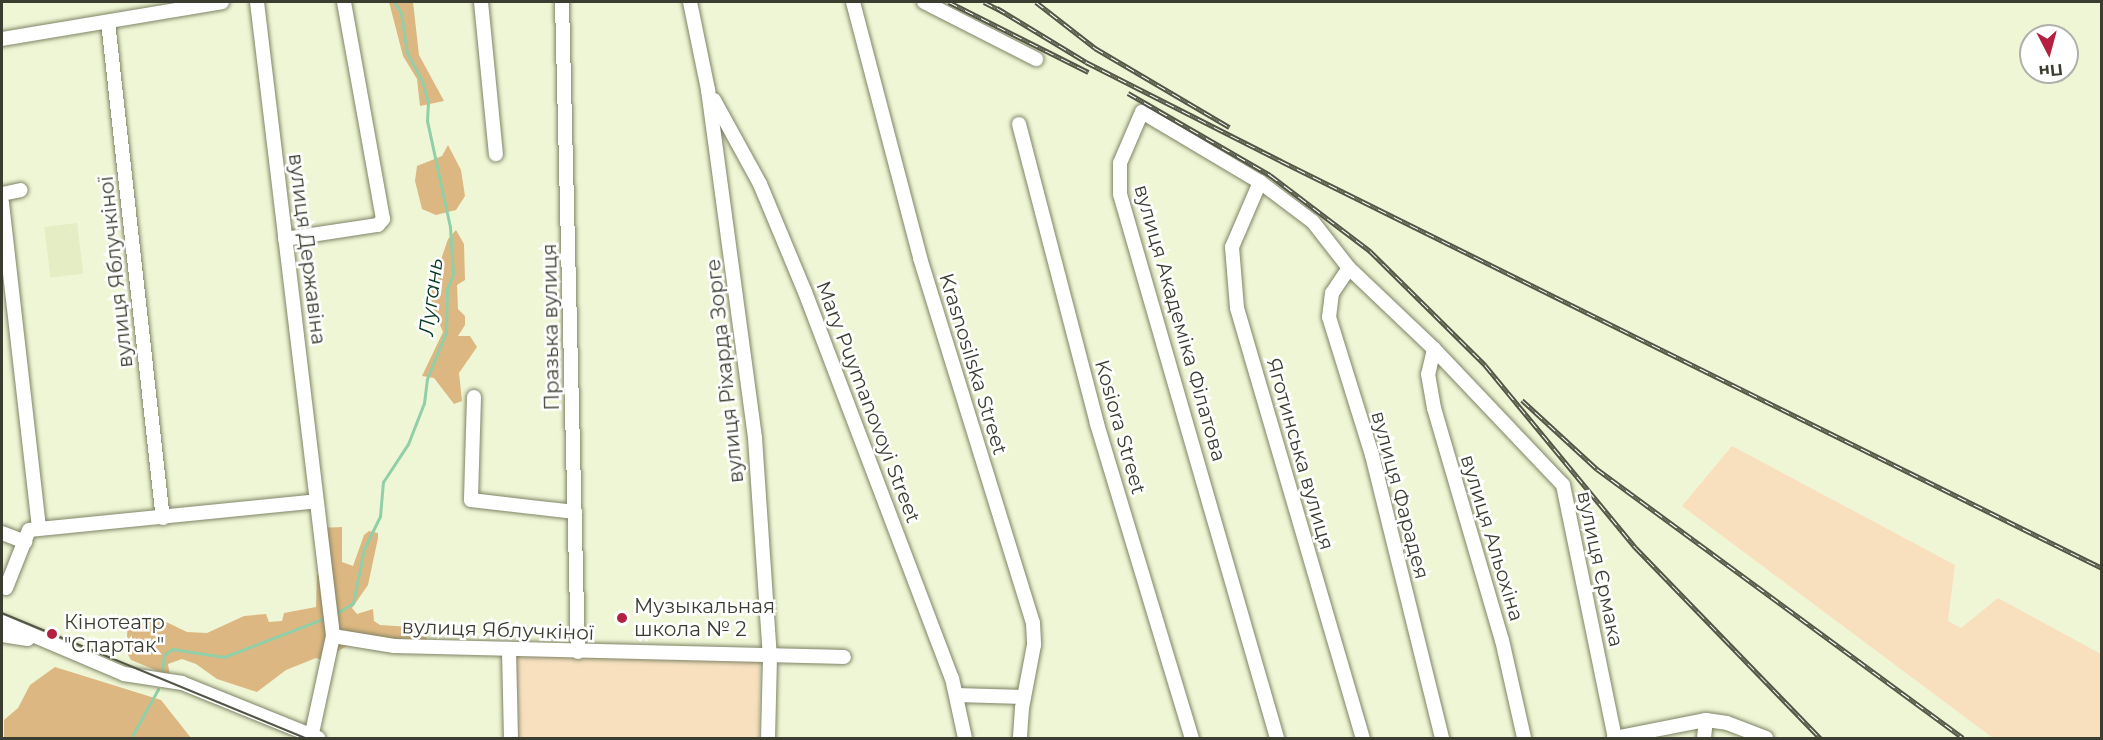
<!DOCTYPE html>
<html>
<head>
<meta charset="utf-8">
<style>
  body { margin:0 }
  #map { position:relative; width:2103px; height:740px; overflow:hidden; background:#eff6d5; font-family:Montserrat,sans-serif }
  div>[style] { position:absolute }
  .built>* { inset:0; background:#e5edc5; transform-origin:0 0 }
  .green>* { inset:0; background:#f8e0bf; transform-origin:0 0 }
  .forest>* { inset:0; background:#ddb781 }
  .stream>* { height:3px; margin:-1.5px; padding:0 1.5px; transform-origin:1.5px; border-radius:1.5px; background:#91cfa9 }
  .roads { filter:drop-shadow(0 0 2px #7e8466) drop-shadow(0 0 2px #7e8466) }
  .minor>* { height:14px; margin:-7px; padding:0 7px; transform-origin:7px; border-radius:7px; background:#fff }
  .tram>* { height:1.5px; margin:-0.75px; padding:0 0.75px; transform-origin:0.75px; border-radius:0.75px; background:#535646 }
  .rail>* { height:5px; margin-top:-2.5px; transform-origin:0; background:repeating-linear-gradient(90deg,#fff 0 9px,#535646 0 18px); box-sizing:border-box; border-block:2px solid #535646 }
  .dots>* { width:16px; height:16px; translate:-50% -50%; box-sizing:border-box; border:3px solid #fff; border-radius:50% }
  span { translate:-50% -50%; white-space:nowrap; text-align:center; line-height:1.15; -webkit-text-stroke:5px #fff; paint-order:stroke }
  .street-label { font-size:20px; color:#3a3d30 }
  .poi-label { font-size:20px; color:#3a3d30 }
  .left { translate:0 -50%; text-align:left }
  .water-label { font-size:21px; color:#04371f; font-style:italic }
  .frame { position:absolute; inset:0; border:3px solid #3a3d30; pointer-events:none }
  .north { position:absolute; left:2019px; top:24px; width:60px; height:60px; box-sizing:border-box; background:#fff; border:2px solid #b0b1ac; border-radius:50%; rotate:174deg; font-size:16px; font-weight:700; line-height:24px; text-align:center; color:#3a3d30 }
  .north::after { content:''; display:block; margin:auto; width:21px; height:27px; background:#b42140; clip-path:polygon(50% 0,100% 100%,50% 72%,0 100%) }
</style>
</head>
<body>
<div id="map">
  <div class="built">
    <i style="left:77px;top:223px;width:51px;height:33px;rotate:83deg"></i>
  </div>
  <div class="green">
    <i style="clip-path:polygon(1732px 446px,1955px 565px,1948px 621px,1961px 628px,1998px 598px,2101px 654px,2101px 738px,1993px 738px,1682px 506px)"></i>
    <i style="left:513px;top:656px;width:247px;height:82px;rotate:1deg"></i>
  </div>
  <div class="forest">
    <i style="clip-path:polygon(389px 2px,413px 2px,419px 55px,444px 101px,420px 106px,417px 79px,403px 56px)"></i>
    <i style="clip-path:polygon(448px 145px,461px 170px,465px 196px,456px 210px,436px 215px,422px 209px,415px 181px,417px 166px,442px 156px)"></i>
    <i style="clip-path:polygon(456px 230px,464px 244px,465px 280px,457px 285px,458px 309px,465px 316px,465px 325px,458px 336px,470px 336px,477px 347px,459px 373px,462px 401px,454px 404px,434px 378px,422px 376px,443px 332px,432px 306px,431px 289px,448px 239px)"></i>
    <i style="clip-path:polygon(342px 527px,342px 562px,353px 566px,364px 535px,369px 531px,378px 533px,378px 538px,368px 585px,352px 608px,357px 614px,373px 609px,374px 621px,380px 625px,426px 628px,427px 645px,371px 641px,347px 646px,338px 651px,330px 663px,316px 658px,286px 670px,257px 692px,217px 679px,196px 664px,182px 659px,168px 664px,170px 676px,131px 660px,126px 651px,128px 621px,156px 617px,187px 632px,207px 633px,244px 616px,266px 614px,269px 622px,282px 621px,284px 613px,316px 607px,317px 575px,323px 571px,320px 528px)"></i>
    <i style="clip-path:polygon(55px 667px,161px 700px,191px 738px,4px 738px,4px 720px,18px 708px,30px 685px)"></i>
  </div>
  <div class="stream">
    <i style="left:335px;top:614px;width:21px;rotate:-31deg"></i>
    <i style="left:353px;top:603px;width:55px;rotate:-78.5deg"></i>
    <i style="left:364px;top:549px;width:37px;rotate:-64deg"></i>
    <i style="left:380px;top:516px;width:34px;rotate:-85deg"></i>
    <i style="left:383px;top:482px;width:45px;rotate:-56.7deg"></i>
    <i style="left:408px;top:444px;width:44px;rotate:-68.7deg"></i>
    <i style="left:424px;top:403px;width:24px;rotate:-83deg"></i>
    <i style="left:427px;top:379px;width:51px;rotate:-68deg"></i>
    <i style="left:446px;top:332px;width:43px;rotate:-88.7deg"></i>
    <i style="left:447px;top:289px;width:16px;rotate:-68deg"></i>
    <i style="left:453px;top:274px;width:47px;rotate:-93.7deg"></i>
    <i style="left:450px;top:227px;width:108px;rotate:-102.2deg"></i>
    <i style="left:427px;top:121px;width:18px;rotate:-87deg"></i>
    <i style="left:428px;top:103px;width:23px;rotate:-105deg"></i>
    <i style="left:422px;top:81px;width:32px;rotate:-118deg"></i>
    <i style="left:407px;top:53px;width:40px;rotate:-98.5deg"></i>
    <i style="left:401px;top:13px;width:13px;rotate:-122deg"></i>
    <i style="left:162px;top:671px;width:16px;rotate:-83deg"></i>
    <i style="left:164px;top:655px;width:10px;rotate:-37deg"></i>
    <i style="left:172px;top:649px;width:53px;rotate:8.7deg"></i>
    <i style="left:224px;top:657px;width:108px;rotate:-21.1deg"></i>
    <i style="left:131px;top:738px;width:56px;rotate:-61.1deg"></i>
  </div>
  <div class="roads">
    <div class="minor">
      <i style="left:257px;top:2px;width:639px;rotate:83.16deg"></i>
      <i style="left:333px;top:636px;width:104px;rotate:102.2deg"></i>
      <i style="left:481px;top:2px;width:153px;rotate:84.4deg"></i>
      <i style="left:562px;top:2px;width:650px;rotate:88.59deg"></i>
      <i style="left:690px;top:2px;width:90px;rotate:78.4deg"></i>
      <i style="left:708px;top:90px;width:351px;rotate:82.3deg"></i>
      <i style="left:755px;top:438px;width:220px;rotate:86.1deg"></i>
      <i style="left:770px;top:657px;width:81px;rotate:91.4deg"></i>
      <i style="left:853px;top:2px;width:265px;rotate:75.3deg"></i>
      <i style="left:920px;top:258px;width:382px;rotate:72.8deg"></i>
      <i style="left:1033px;top:623px;width:22px;rotate:87deg"></i>
      <i style="left:1034px;top:645px;width:64px;rotate:100.8deg"></i>
      <i style="left:1022px;top:708px;width:30px;rotate:94deg"></i>
      <i style="left:924px;top:2px;width:126px;rotate:27deg"></i>
      <i style="left:108px;top:22px;width:499px;rotate:83.7deg"></i>
      <i style="left:2px;top:39px;width:223px;rotate:-9.5deg"></i>
      <i style="left:714px;top:100px;width:96px;rotate:61.3deg"></i>
      <i style="left:760px;top:184px;width:117px;rotate:67.4deg"></i>
      <i style="left:805px;top:292px;width:413px;rotate:69.2deg"></i>
      <i style="left:952px;top:678px;width:61px;rotate:77.8deg"></i>
      <i style="left:1019px;top:124px;width:310px;rotate:75.4deg"></i>
      <i style="left:1097px;top:424px;width:328px;rotate:73.2deg"></i>
      <i style="left:1260px;top:182px;width:71px;rotate:113.3deg"></i>
      <i style="left:1232px;top:247px;width:61px;rotate:85.3deg"></i>
      <i style="left:1237px;top:308px;width:448px;rotate:73.7deg"></i>
      <i style="left:2px;top:194px;width:19px;rotate:-12deg"></i>
      <i style="left:2px;top:203px;width:327px;rotate:83.5deg"></i>
      <i style="left:285px;top:239px;width:94px;rotate:-8.6deg"></i>
      <i style="left:378px;top:225px;width:8px;rotate:-50deg"></i>
      <i style="left:383px;top:219px;width:220px;rotate:-100.2deg"></i>
      <i style="left:1349px;top:268px;width:30px;rotate:124deg"></i>
      <i style="left:1332px;top:293px;width:24px;rotate:97deg"></i>
      <i style="left:1329px;top:317px;width:145px;rotate:72.7deg"></i>
      <i style="left:1372px;top:455px;width:292px;rotate:76.1deg"></i>
      <i style="left:1434px;top:349px;width:26px;rotate:103deg"></i>
      <i style="left:1428px;top:374px;width:35px;rotate:80deg"></i>
      <i style="left:1434px;top:408px;width:242px;rotate:73.7deg"></i>
      <i style="left:1502px;top:640px;width:100px;rotate:77.3deg"></i>
      <i style="left:474px;top:397px;width:103px;rotate:91.7deg"></i>
      <i style="left:471px;top:500px;width:105px;rotate:6.6deg"></i>
      <i style="left:2px;top:533px;width:25px;rotate:21deg"></i>
      <i style="left:6px;top:588px;width:62px;rotate:-68.4deg"></i>
      <i style="left:29px;top:530px;width:289px;rotate:-5.7deg"></i>
      <i style="left:2px;top:622px;width:133px;rotate:23.1deg"></i>
      <i style="left:124px;top:674px;width:59px;rotate:8.8deg"></i>
      <i style="left:182px;top:683px;width:147px;rotate:22deg"></i>
      <i style="left:2px;top:635px;width:26px;rotate:9deg"></i>
      <i style="left:333px;top:636px;width:62px;rotate:9.3deg"></i>
      <i style="left:394px;top:646px;width:450px;rotate:1.4deg"></i>
      <i style="left:509px;top:650px;width:88px;rotate:88.7deg"></i>
      <i style="left:956px;top:695px;width:68px;rotate:1.7deg"></i>
      <i style="left:1277px;top:738px;width:566px;rotate:-106.1deg"></i>
      <i style="left:1120px;top:194px;width:31px;rotate:-90deg"></i>
      <i style="left:1120px;top:163px;width:56px;rotate:-66.7deg"></i>
      <i style="left:1142px;top:112px;width:137px;rotate:30.7deg"></i>
      <i style="left:1260px;top:182px;width:66px;rotate:37deg"></i>
      <i style="left:1313px;top:222px;width:58px;rotate:52deg"></i>
      <i style="left:1349px;top:268px;width:117px;rotate:43.6deg"></i>
      <i style="left:1434px;top:349px;width:187px;rotate:46.5deg"></i>
      <i style="left:1563px;top:485px;width:258px;rotate:78.4deg"></i>
      <i style="left:1614px;top:738px;width:94px;rotate:-11.1deg"></i>
      <i style="left:1706px;top:720px;width:21px;rotate:8deg"></i>
      <i style="left:1727px;top:723px;width:42px;rotate:21deg"></i>
      <i style="left:1704px;top:738px;width:18px;rotate:-84deg"></i>
    </div>
  </div>
  <div class="tram">
    <i style="left:2px;top:613px;width:329px;rotate:22.4deg"></i>
  </div>
  <div class="rail">
    <i style="left:949px;top:2px;width:156px;rotate:26.7deg"></i>
    <i style="left:984px;top:2px;width:22px;rotate:27deg"></i>
    <i style="left:1036px;top:2px;width:75px;rotate:37.9deg"></i>
    <i style="left:1095px;top:48px;width:156px;rotate:30.5deg"></i>
    <i style="left:997px;top:8px;width:104px;rotate:31.2deg"></i>
    <i style="left:1086px;top:62px;width:219px;rotate:26.9deg"></i>
    <i style="left:1281px;top:161px;width:916px;rotate:26.37deg"></i>
    <i style="left:1128px;top:93px;width:164px;rotate:30deg"></i>
    <i style="left:1270px;top:175px;width:126px;rotate:37.2deg"></i>
    <i style="left:1370px;top:251px;width:162px;rotate:44.7deg"></i>
    <i style="left:1485px;top:365px;width:236px;rotate:50.5deg"></i>
    <i style="left:1635px;top:547px;width:266px;rotate:45.9deg"></i>
    <i style="left:1522px;top:400px;width:102px;rotate:42.6deg"></i>
    <i style="left:1597px;top:469px;width:454px;rotate:36.3deg"></i>
  </div>
  <div class="dots">
    <i style="left:622px;top:618px;background:#b42140"></i>
    <i style="left:52px;top:634px;background:#b42140"></i>
  </div>
  <div class="street-label">
    <span style="left:307px;top:249px;rotate:83deg">вулиця Державіна</span>
    <span style="left:116px;top:272px;rotate:-96deg">вулиця Яблучкіної</span>
    <span style="left:1180px;top:323px;rotate:74deg">вулиця Академіка Філатова</span>
    <span style="left:551px;top:327px;rotate:-91deg">Празька вулиця</span>
    <span style="left:973px;top:364px;rotate:73deg">Krasnosilska Street</span>
    <span style="left:725px;top:371px;rotate:-96deg">вулиця Ріхарда Зорге</span>
    <span style="left:868px;top:402px;rotate:69deg">Mary Puymanovoyi Street</span>
    <span style="left:1120px;top:427px;rotate:74deg">Kosiora Street</span>
    <span style="left:1300px;top:454px;rotate:74deg">Яготинська вулиця</span>
    <span style="left:1400px;top:495px;rotate:75deg">вулиця Фарадея</span>
    <span style="left:1492px;top:538px;rotate:73deg">вулиця Альохіна</span>
    <span style="left:1600px;top:569px;rotate:78deg">вулиця Єрмака</span>
    <span style="left:498px;top:630px;rotate:2deg">вулиця Яблучкіної</span>
  </div>
  <div class="poi-label">
    <span class="left" style="left:634px;top:618px">Музыкальная<br>школа № 2</span>
    <span class="left" style="left:64px;top:634px">Кінотеатр<br>"Спартак"</span>
  </div>
  <div class="water-label">
    <span style="left:431px;top:297px;rotate:-83deg">Лугань</span>
  </div>
  <div class="frame"></div>
  <div class="north">Пн</div>
</div>
</body>
</html>
